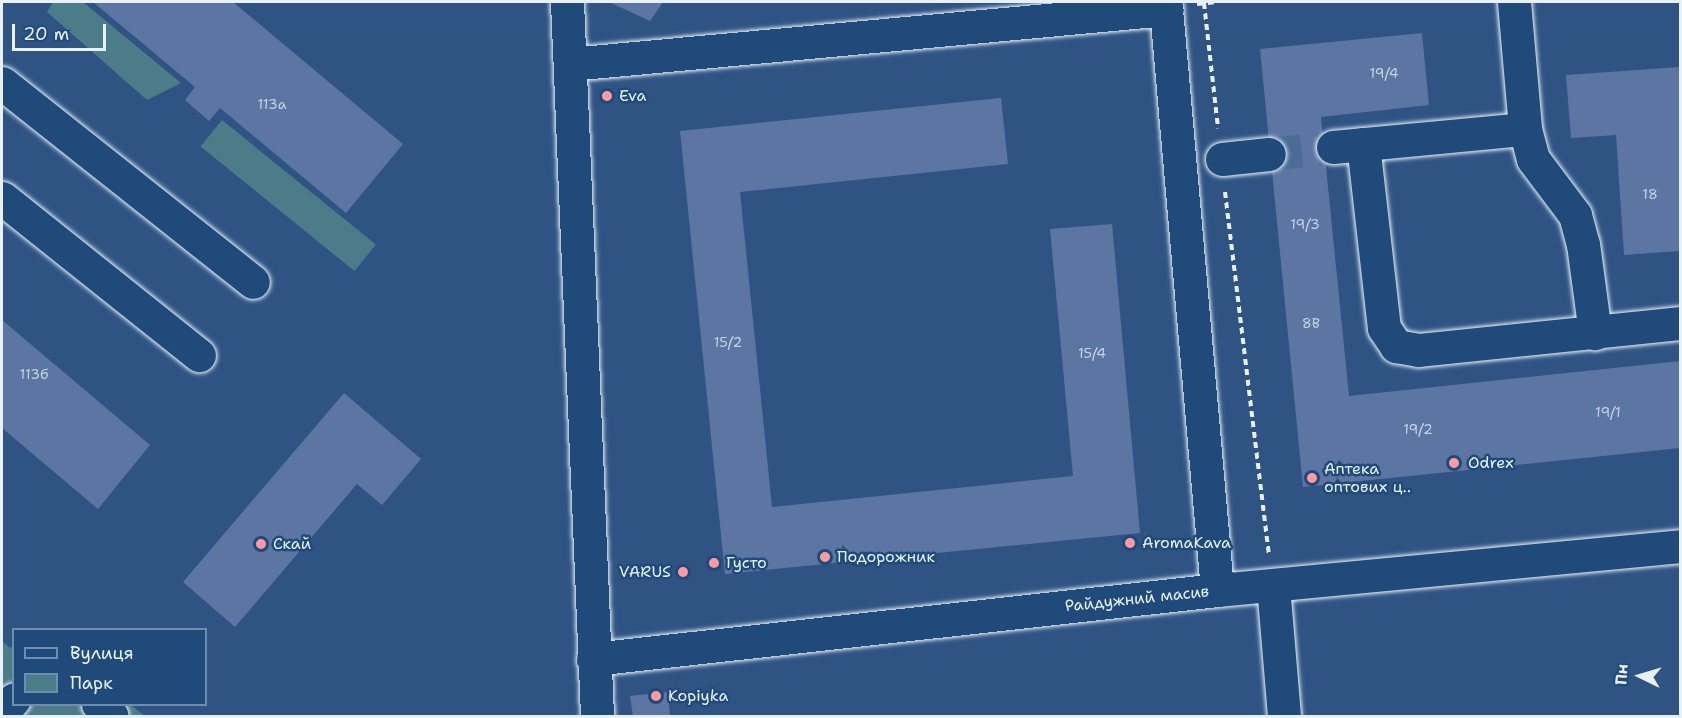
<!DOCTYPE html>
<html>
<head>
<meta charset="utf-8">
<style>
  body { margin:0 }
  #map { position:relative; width:1682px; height:718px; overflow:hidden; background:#2f5484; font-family:"Shantell Sans",sans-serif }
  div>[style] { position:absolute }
  .green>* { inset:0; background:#4b7c88; transform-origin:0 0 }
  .building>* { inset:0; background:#5c75a2 }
  .minor-tunnel>* { height:33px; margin-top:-16.5px; transform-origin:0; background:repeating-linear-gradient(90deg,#4b6c95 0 33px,transparent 0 49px) }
  .path>* { height:4px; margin-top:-2px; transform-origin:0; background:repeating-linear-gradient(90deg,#e8f1f8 0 6px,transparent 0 10.5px) }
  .roads { filter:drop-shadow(0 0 2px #e8f1f8) drop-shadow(0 0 2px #e8f1f8) }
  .minor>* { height:33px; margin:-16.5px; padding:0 16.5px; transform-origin:16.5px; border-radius:16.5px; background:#1f4a7a }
  .dots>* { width:16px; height:16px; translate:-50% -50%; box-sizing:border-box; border:3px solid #1f4a7a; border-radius:50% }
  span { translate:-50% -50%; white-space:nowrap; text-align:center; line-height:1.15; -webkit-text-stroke:5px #1f4a7a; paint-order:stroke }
  .number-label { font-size:14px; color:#c5d2e2 }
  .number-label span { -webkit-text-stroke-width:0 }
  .poi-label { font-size:16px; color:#e8f1f8 }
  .left { translate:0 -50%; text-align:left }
  .right { translate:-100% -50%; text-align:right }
  .street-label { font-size:16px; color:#e8f1f8 }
  .frame { position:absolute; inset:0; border:3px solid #e8f1f8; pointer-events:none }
  .legend { position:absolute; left:12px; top:628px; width:195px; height:78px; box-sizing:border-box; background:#1f4a7a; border:2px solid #6f8dac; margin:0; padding:8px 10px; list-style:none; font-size:18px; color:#e8f1f8 }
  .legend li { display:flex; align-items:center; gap:12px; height:30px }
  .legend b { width:30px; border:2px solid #6f8dac }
  .north { position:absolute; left:1610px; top:646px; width:60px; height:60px; -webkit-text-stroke:4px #1f4a7a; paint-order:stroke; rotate:275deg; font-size:16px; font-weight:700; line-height:24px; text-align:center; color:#e8f1f8 }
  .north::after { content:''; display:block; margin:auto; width:21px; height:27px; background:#e8f1f8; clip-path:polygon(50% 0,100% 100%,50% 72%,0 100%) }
  .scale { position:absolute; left:12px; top:24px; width:94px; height:27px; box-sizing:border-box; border:3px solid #e8f1f8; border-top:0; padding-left:8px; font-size:18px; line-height:21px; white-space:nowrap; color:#e8f1f8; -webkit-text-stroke:4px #1f4a7a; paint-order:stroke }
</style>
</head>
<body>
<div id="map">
  <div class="green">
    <i style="clip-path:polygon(53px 2px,83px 2px,181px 83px,147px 100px,47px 12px)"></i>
    <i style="left:222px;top:120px;width:198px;height:34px;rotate:39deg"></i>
    <i style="clip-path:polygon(2px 641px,10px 648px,13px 646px,14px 704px,131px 705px,145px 716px,2px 716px)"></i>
  </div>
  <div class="building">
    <i style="clip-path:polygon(93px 2px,233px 2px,403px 144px,346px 213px,220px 108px,209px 121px,185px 100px,195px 87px)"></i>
    <i style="clip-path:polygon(609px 2px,663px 2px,650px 21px)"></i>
    <i style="clip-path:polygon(1422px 33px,1429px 105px,1321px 117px,1349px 396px,1680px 361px,1680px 448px,1303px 487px,1260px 49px)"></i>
    <i style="clip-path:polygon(1680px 67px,1680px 251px,1624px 255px,1616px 135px,1571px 138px,1566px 75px)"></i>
    <i style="clip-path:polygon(1001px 98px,1008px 164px,740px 192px,772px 507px,1073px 476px,1050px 229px,1112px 224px,1140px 533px,725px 574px,680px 131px)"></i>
    <i style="clip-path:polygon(2px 320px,150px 445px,98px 509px,2px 428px)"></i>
    <i style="clip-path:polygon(344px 393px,421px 459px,382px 505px,357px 484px,235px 627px,183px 582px)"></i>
    <i style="clip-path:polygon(668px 692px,670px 716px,633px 716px,630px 696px)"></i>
  </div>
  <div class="minor-tunnel">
    <i style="left:1269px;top:154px;width:64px;rotate:-6.2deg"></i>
  </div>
  <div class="path">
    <i style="left:1204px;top:3px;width:126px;rotate:83.6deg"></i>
    <i style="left:1197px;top:4px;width:20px;rotate:-6deg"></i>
    <i style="left:1225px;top:192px;width:365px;rotate:83.1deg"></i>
  </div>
  <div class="roads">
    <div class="minor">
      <i style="left:567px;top:2px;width:715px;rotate:87.59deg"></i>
      <i style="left:1514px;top:2px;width:127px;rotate:85deg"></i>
      <i style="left:1525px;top:129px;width:31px;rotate:75deg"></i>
      <i style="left:1533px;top:159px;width:70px;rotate:53.1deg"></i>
      <i style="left:1575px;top:215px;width:30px;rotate:75deg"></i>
      <i style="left:1583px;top:244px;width:90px;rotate:82.3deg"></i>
      <i style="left:570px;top:64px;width:599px;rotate:-5.27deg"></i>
      <i style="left:1166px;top:9px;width:583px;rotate:84.98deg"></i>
      <i style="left:2px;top:83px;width:320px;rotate:38.4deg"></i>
      <i style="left:1363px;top:144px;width:185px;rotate:83.5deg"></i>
      <i style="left:1384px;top:328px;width:22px;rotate:56deg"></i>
      <i style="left:1396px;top:346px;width:23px;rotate:10deg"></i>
      <i style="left:1419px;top:350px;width:262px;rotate:-5.9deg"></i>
      <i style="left:1333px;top:147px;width:193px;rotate:-5.4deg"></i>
      <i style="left:1222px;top:159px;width:47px;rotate:-6.1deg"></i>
      <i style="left:2px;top:198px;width:252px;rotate:38.6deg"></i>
      <i style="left:1273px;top:585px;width:131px;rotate:85.2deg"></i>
      <i style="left:593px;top:659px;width:628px;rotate:-6.31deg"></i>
      <i style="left:1217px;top:590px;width:465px;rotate:-5.4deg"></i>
      <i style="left:98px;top:704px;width:18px;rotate:41deg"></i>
      <i style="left:2px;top:713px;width:18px;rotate:-49deg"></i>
    </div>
  </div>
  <div class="dots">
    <i style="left:607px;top:96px;background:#ff9aa2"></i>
    <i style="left:1454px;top:463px;background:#ff9aa2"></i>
    <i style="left:1312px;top:478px;background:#ff9aa2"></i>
    <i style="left:1130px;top:543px;background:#ff9aa2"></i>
    <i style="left:261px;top:544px;background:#ff9aa2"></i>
    <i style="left:825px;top:557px;background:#ff9aa2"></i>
    <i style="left:714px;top:563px;background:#ff9aa2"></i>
    <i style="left:683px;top:572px;background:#ff9aa2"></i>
    <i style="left:656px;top:696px;background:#ff9aa2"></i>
  </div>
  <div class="number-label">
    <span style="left:1384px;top:73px">19/4</span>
    <span style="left:272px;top:104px">113а</span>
    <span style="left:1650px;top:194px">18</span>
    <span style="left:1305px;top:224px">19/3</span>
    <span style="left:1311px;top:323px">8В</span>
    <span style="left:728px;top:342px">15/2</span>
    <span style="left:1092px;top:353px">15/4</span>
    <span style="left:34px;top:374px">113б</span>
    <span style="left:1608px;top:412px">19/1</span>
    <span style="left:1418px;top:429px">19/2</span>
  </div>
  <div class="poi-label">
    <span class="left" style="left:619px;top:96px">Eva</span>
    <span class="left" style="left:1468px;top:463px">Odrex</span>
    <span class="left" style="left:1324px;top:478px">Аптека<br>оптових ц‥</span>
    <span class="left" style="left:1142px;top:543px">AromaKava</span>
    <span class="left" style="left:273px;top:544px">Скай</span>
    <span class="left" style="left:837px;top:557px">Подорожник</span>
    <span class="left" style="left:726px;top:563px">Густо</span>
    <span class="right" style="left:671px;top:572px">VARUS</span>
    <span class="left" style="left:668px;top:696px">Kopiyka</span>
  </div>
  <div class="street-label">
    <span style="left:1137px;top:599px;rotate:-6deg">Райдужний масив</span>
  </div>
  <div class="frame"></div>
  <ul class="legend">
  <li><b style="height:8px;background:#1f4a7a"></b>Вулиця</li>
  <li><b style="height:16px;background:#4b7c88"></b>Парк</li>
  </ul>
  <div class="north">Пн</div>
  <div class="scale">20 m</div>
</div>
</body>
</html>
